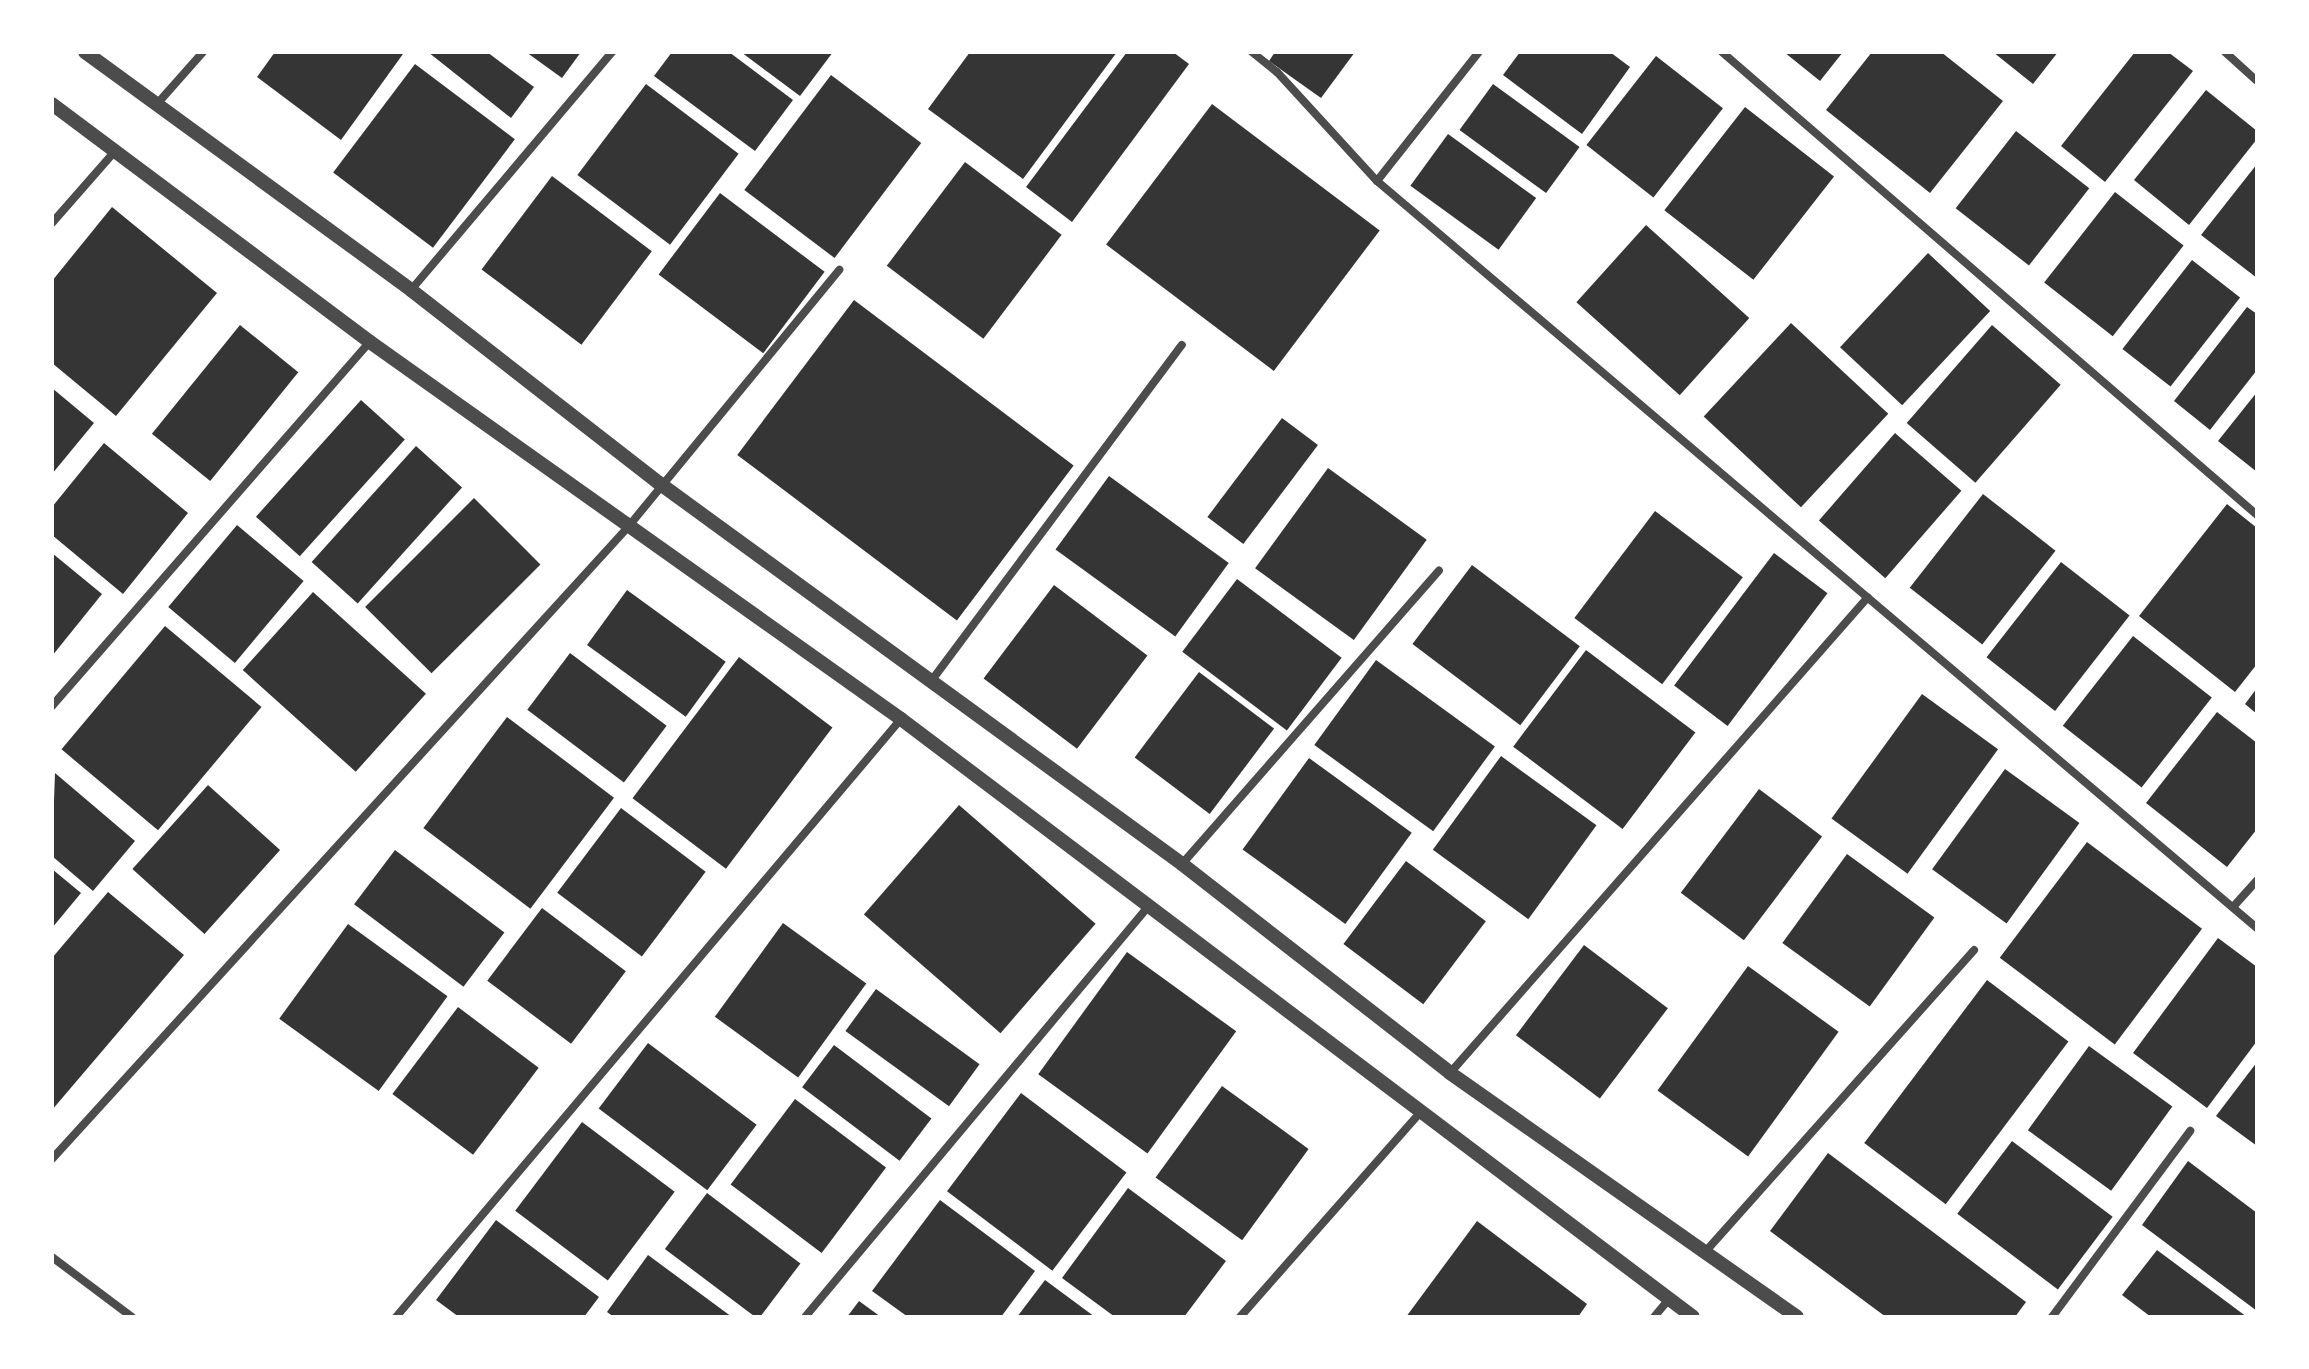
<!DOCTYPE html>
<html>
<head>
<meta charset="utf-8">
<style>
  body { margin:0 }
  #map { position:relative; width:2309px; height:1369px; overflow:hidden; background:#fff; font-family:"PT Serif",serif }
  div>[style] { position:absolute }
  .building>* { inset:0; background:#353535; transform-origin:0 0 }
  .minor>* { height:8px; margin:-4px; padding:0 4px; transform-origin:4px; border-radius:4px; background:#4c4c4c }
  .tertiary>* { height:14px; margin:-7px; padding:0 7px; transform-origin:7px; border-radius:7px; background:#4c4c4c }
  span { translate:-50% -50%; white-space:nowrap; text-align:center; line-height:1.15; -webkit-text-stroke:6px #fff; paint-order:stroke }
  .frame { position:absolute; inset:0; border:54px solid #fff; pointer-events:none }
</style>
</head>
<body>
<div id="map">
  <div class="building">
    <i style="clip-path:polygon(275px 52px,401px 52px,403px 54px,341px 140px,257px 77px)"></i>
    <i style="clip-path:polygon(428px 52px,487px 52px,534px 87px,511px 118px)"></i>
    <i style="clip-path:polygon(526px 52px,581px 52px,562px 78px)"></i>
    <i style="clip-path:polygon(672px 52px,729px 52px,793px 100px,755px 151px,654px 76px)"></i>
    <i style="clip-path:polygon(741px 52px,833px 52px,800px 96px)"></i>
    <i style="clip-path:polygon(970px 52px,1117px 52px,1023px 179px,928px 109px)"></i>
    <i style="clip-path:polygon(1127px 52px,1173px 52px,1189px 64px,1072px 222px,1026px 187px)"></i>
    <i style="clip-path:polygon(1275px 52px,1355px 52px,1321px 98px,1269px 61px)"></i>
    <i style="clip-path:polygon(1520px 52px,1610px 52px,1630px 67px,1582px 134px,1503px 75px)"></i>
    <i style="clip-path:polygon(1784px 52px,1843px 52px,1820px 81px)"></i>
    <i style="clip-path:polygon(1872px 52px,1941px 52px,2003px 101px,1930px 193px,1826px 110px)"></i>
    <i style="clip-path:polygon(1993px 52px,2058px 52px,2033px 84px)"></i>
    <i style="clip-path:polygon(2135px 52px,2168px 52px,2193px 71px,2105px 182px,2061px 146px)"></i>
    <i style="left:1656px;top:56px;width:85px;height:113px;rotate:38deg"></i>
    <i style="left:415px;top:64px;width:125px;height:136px;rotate:37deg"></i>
    <i style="left:831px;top:75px;width:113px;height:144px;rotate:37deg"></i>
    <i style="left:646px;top:84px;width:116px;height:114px;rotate:37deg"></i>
    <i style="left:1493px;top:84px;width:107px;height:57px;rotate:36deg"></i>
    <i style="clip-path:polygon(2206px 90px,2257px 131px,2257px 139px,2189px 225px,2134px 180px)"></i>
    <i style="left:1212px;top:104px;width:210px;height:176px;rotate:37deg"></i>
    <i style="left:1745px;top:107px;width:113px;height:131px;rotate:38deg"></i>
    <i style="left:2016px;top:131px;width:93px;height:98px;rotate:38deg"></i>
    <i style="left:1448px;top:134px;width:109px;height:64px;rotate:36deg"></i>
    <i style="left:965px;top:162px;width:121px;height:130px;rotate:37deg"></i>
    <i style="clip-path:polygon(2257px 164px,2257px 278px,2201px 235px)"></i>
    <i style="left:552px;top:176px;width:125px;height:117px;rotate:37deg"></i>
    <i style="left:2115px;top:192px;width:87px;height:115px;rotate:38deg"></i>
    <i style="left:720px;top:193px;width:131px;height:102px;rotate:37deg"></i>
    <i style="clip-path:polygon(112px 207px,217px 293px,116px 416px,52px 363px,52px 281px)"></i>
    <i style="left:1646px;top:225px;width:139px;height:104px;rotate:42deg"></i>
    <i style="left:1928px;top:253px;width:85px;height:129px;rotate:43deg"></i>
    <i style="left:2192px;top:260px;width:61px;height:113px;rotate:38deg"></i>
    <i style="left:854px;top:300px;width:275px;height:194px;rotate:37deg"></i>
    <i style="clip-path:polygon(2247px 307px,2257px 314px,2257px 370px,2210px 430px,2174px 401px)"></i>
    <i style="left:1791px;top:323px;width:133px;height:128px;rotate:43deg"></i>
    <i style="left:240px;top:325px;width:75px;height:140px;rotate:39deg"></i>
    <i style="left:1992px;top:325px;width:91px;height:130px;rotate:41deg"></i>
    <i style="clip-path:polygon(52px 388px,94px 423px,52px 474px)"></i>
    <i style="clip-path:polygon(2257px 392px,2257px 472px,2218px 441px)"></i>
    <i style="left:361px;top:400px;width:59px;height:157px;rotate:42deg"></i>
    <i style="left:1282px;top:418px;width:45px;height:124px;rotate:37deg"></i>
    <i style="left:1895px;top:433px;width:88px;height:116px;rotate:41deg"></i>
    <i style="clip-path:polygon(104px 443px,188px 513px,123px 594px,52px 535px,52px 507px)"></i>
    <i style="left:416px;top:446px;width:62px;height:156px;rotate:42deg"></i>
    <i style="left:1328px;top:468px;width:122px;height:124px;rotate:36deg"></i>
    <i style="left:1109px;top:476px;width:148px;height:91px;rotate:36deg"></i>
    <i style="left:1983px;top:494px;width:92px;height:119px;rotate:38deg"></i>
    <i style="left:474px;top:498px;width:94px;height:154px;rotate:45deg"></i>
    <i style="clip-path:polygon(2227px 504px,2257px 528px,2257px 664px,2235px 692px,2139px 616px)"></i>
    <i style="left:1655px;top:511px;width:110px;height:134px;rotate:37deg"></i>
    <i style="left:237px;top:525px;width:87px;height:107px;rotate:40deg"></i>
    <i style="clip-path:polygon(52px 553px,102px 594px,52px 656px)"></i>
    <i style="left:1774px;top:553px;width:67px;height:166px;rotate:37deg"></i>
    <i style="left:2061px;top:562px;width:87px;height:121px;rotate:38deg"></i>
    <i style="left:1472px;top:565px;width:135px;height:99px;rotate:37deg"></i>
    <i style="left:1237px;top:579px;width:131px;height:91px;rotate:37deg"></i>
    <i style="left:1054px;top:585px;width:117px;height:117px;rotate:37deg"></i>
    <i style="left:627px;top:590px;width:122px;height:68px;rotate:36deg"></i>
    <i style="left:313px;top:592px;width:152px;height:105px;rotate:42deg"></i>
    <i style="left:165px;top:626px;width:126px;height:161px;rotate:40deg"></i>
    <i style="left:2133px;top:636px;width:100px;height:114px;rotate:38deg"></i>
    <i style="left:1586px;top:650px;width:137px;height:121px;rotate:37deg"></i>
    <i style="left:570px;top:653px;width:121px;height:71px;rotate:37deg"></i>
    <i style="left:739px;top:657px;width:117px;height:177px;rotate:37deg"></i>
    <i style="left:1376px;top:660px;width:147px;height:105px;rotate:36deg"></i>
    <i style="left:1199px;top:672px;width:94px;height:107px;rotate:37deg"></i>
    <i style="clip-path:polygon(2257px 688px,2257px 714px,2245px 704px)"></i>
    <i style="left:1922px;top:694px;width:94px;height:154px;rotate:36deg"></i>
    <i style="clip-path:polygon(2217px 712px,2257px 743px,2257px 829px,2227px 867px,2146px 803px)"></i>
    <i style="left:507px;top:717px;width:134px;height:139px;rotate:37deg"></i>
    <i style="left:1501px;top:756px;width:118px;height:116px;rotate:36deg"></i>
    <i style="left:1309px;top:758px;width:127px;height:113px;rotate:36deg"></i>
    <i style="left:2005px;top:769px;width:92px;height:124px;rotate:36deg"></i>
    <i style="clip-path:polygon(55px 773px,135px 841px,93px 891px,52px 856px)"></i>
    <i style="left:208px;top:785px;width:97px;height:113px;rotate:42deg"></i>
    <i style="left:1759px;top:789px;width:79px;height:130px;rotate:37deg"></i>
    <i style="left:959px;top:805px;width:181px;height:145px;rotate:41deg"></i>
    <i style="left:621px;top:808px;width:106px;height:106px;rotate:37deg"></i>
    <i style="left:2087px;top:842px;width:144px;height:145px;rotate:37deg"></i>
    <i style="left:395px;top:850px;width:137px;height:68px;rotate:37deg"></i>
    <i style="left:1847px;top:854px;width:108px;height:110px;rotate:36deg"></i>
    <i style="left:1406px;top:861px;width:100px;height:104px;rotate:37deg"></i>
    <i style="clip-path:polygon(52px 869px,81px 893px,52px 928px)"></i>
    <i style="clip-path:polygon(108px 892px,184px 955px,52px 1110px,52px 958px)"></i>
    <i style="left:542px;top:908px;width:105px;height:91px;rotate:37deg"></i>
    <i style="left:783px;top:923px;width:103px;height:116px;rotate:36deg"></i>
    <i style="left:348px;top:924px;width:123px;height:117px;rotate:36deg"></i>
    <i style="clip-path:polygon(2218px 938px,2257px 967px,2257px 1041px,2207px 1108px,2133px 1053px)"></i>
    <i style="left:1584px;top:945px;width:105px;height:113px;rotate:37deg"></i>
    <i style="left:1127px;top:952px;width:135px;height:151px;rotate:36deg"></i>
    <i style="left:1748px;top:966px;width:112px;height:154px;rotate:36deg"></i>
    <i style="left:1987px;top:980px;width:102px;height:204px;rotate:37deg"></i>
    <i style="left:876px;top:989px;width:128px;height:52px;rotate:36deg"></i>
    <i style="left:458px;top:1007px;width:101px;height:109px;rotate:37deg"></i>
    <i style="left:648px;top:1043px;width:136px;height:82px;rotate:37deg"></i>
    <i style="left:834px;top:1045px;width:122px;height:53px;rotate:37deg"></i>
    <i style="left:2089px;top:1046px;width:103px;height:104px;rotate:36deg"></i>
    <i style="clip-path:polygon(2257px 1062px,2257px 1146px,2216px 1116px)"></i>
    <i style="left:1222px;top:1086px;width:107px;height:113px;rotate:36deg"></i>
    <i style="left:1021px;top:1093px;width:132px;height:123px;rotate:37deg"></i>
    <i style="left:795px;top:1099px;width:114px;height:107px;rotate:37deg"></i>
    <i style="left:582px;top:1122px;width:116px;height:111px;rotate:37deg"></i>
    <i style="left:2012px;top:1141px;width:126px;height:91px;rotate:37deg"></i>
    <i style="clip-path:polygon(1828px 1153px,2026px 1302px,2015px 1317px,1886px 1317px,1770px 1231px)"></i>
    <i style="clip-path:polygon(2188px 1161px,2257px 1213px,2257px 1311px,2142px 1225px)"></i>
    <i style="clip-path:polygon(1128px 1188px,1226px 1261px,1184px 1317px,1115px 1317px,1062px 1278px)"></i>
    <i style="left:707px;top:1193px;width:117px;height:70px;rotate:37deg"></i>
    <i style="clip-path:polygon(940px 1200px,1035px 1271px,1001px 1317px,908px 1317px,872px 1291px)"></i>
    <i style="clip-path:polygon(496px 1220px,599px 1297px,584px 1317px,459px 1317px,436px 1300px)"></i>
    <i style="clip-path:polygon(1477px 1221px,1587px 1304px,1578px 1317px,1406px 1317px)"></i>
    <i style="clip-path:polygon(2157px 1250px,2247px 1317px,2151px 1317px,2122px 1295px)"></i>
    <i style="clip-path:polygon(648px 1255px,732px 1317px,614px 1317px,607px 1312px)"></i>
    <i style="clip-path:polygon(1045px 1280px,1095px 1317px,1017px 1317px)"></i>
    <i style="clip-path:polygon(859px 1301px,881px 1317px,847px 1317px)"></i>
  </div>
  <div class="minor">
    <i style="left:1252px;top:52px;width:32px;rotate:39deg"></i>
    <i style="left:1277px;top:72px;width:148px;rotate:47.5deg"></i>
    <i style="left:1377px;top:181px;width:1154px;rotate:40.33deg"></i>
    <i style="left:1722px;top:52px;width:708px;rotate:40.87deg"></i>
    <i style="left:2225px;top:52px;width:43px;rotate:42.2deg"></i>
    <i style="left:157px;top:104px;width:69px;rotate:-48.5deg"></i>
    <i style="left:1377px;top:181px;width:164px;rotate:-51.7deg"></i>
    <i style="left:52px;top:223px;width:97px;rotate:-48.8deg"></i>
    <i style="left:411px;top:290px;width:312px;rotate:-49.8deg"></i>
    <i style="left:932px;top:680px;width:418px;rotate:-53.3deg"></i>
    <i style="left:52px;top:706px;width:483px;rotate:-48.9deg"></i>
    <i style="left:1182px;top:864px;width:390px;rotate:-48.8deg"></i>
    <i style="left:2233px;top:907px;width:36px;rotate:-48deg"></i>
    <i style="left:1450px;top:1073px;width:633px;rotate:-48.71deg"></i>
    <i style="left:52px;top:1159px;width:855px;rotate:-47.65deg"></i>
    <i style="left:628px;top:527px;width:333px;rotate:-50.6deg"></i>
    <i style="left:1706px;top:1251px;width:403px;rotate:-48.3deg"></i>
    <i style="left:52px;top:1257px;width:100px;rotate:36.9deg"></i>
    <i style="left:396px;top:1317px;width:783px;rotate:-49.82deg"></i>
    <i style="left:805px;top:1317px;width:533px;rotate:-50.1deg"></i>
    <i style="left:1240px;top:1317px;width:271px;rotate:-48.6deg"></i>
    <i style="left:1654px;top:1317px;width:23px;rotate:-50deg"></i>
    <i style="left:2052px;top:1317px;width:232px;rotate:-53.4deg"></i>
  </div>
  <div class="tertiary">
    <i style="left:85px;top:52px;width:404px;rotate:36.1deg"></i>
    <i style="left:411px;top:290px;width:314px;rotate:37.9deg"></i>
    <i style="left:659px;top:483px;width:647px;rotate:36.07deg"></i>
    <i style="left:1182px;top:864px;width:340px;rotate:37.9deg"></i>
    <i style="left:1450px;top:1073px;width:424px;rotate:35.1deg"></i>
    <i style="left:52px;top:104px;width:397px;rotate:36.8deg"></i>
    <i style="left:370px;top:342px;width:651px;rotate:35.37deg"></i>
    <i style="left:901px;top:719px;width:992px;rotate:37.05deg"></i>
  </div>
  <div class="frame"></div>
</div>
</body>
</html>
